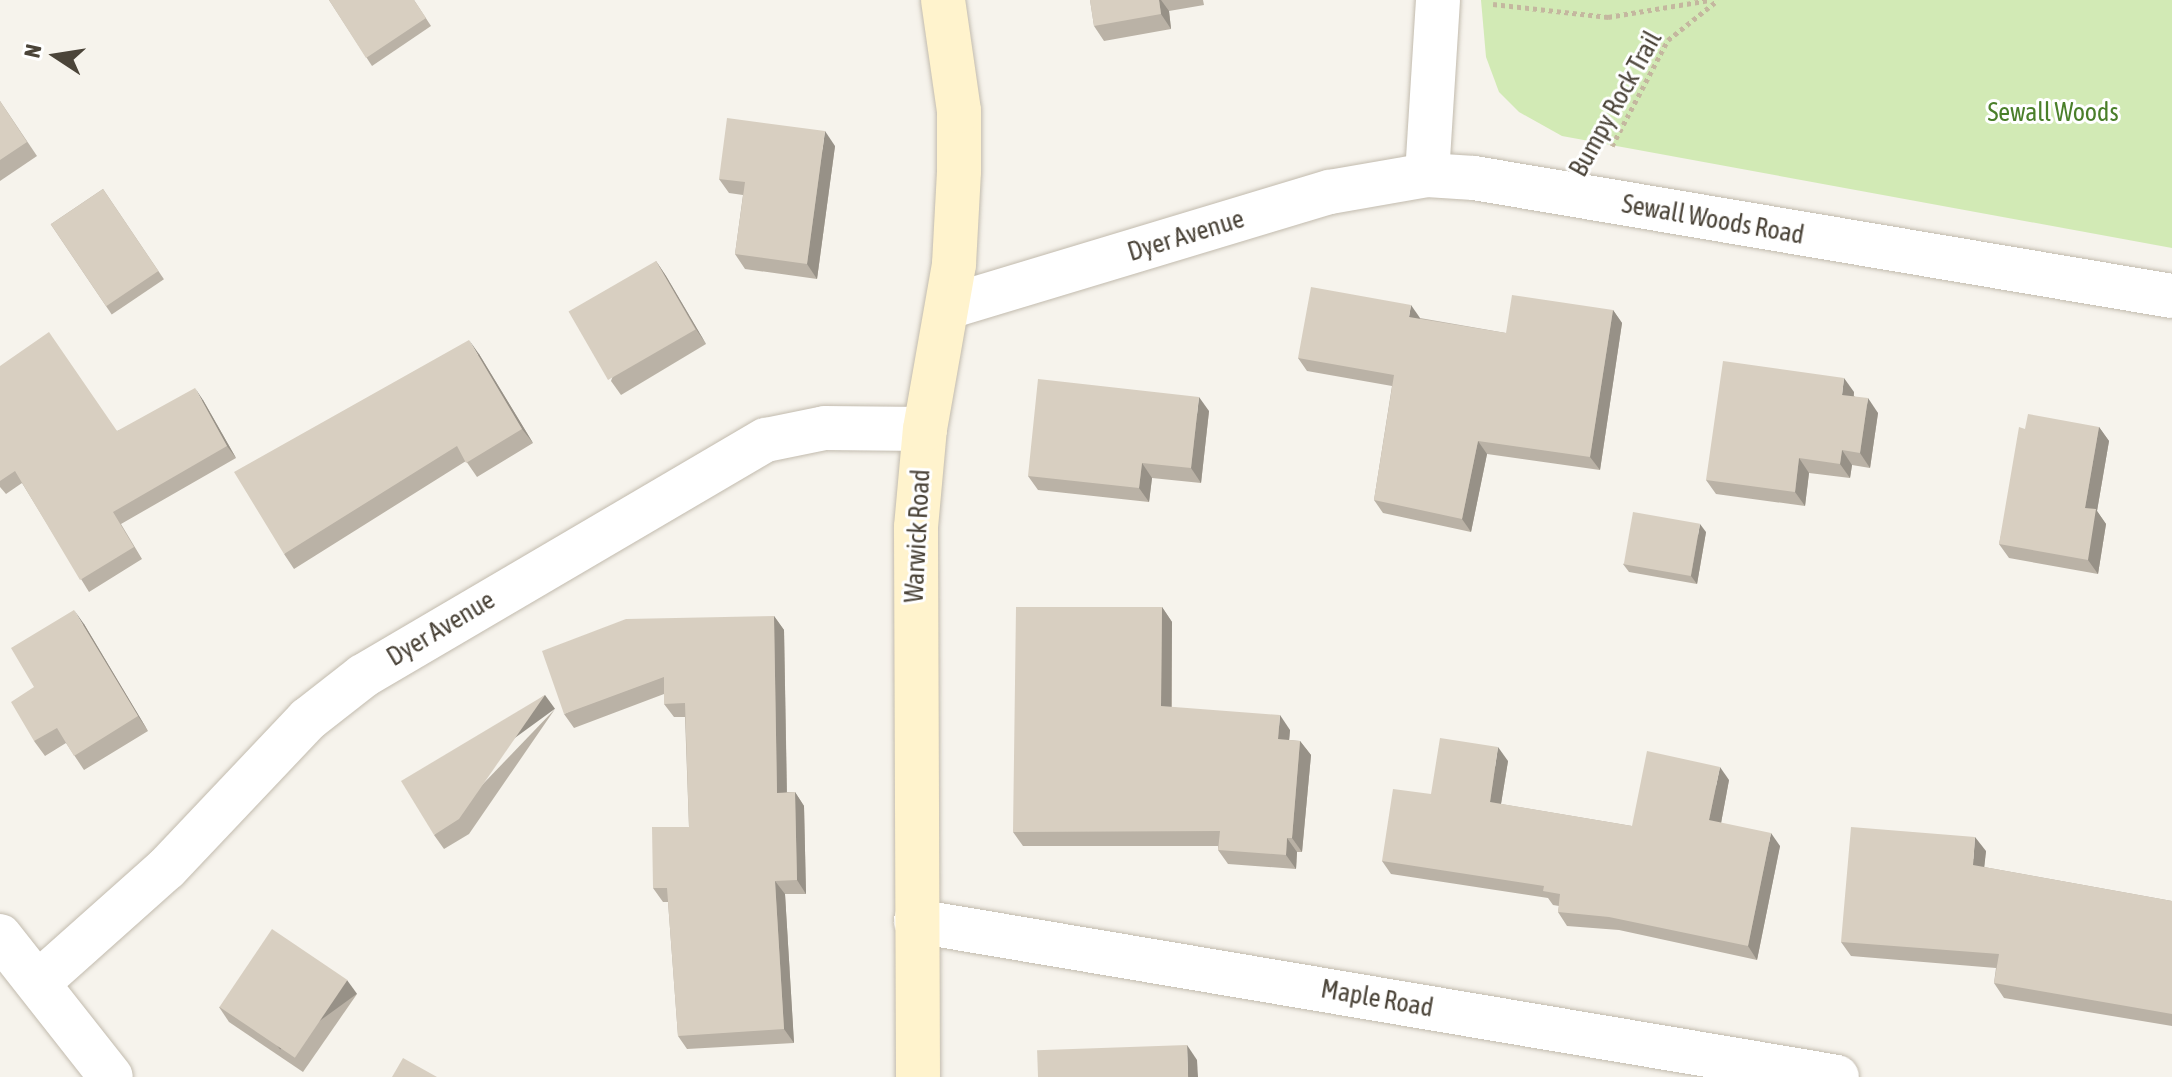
<!DOCTYPE html>
<html>
<head>
<meta charset="utf-8">
<style>
  body { margin:0 }
  #map { position:relative; width:2172px; height:1077px; overflow:hidden; background:#f6f3ec; font-family:"Asap Condensed",sans-serif }
  div>[style] { position:absolute }
  .green>* { inset:0; background:#d2eab5 }
  .path>* { height:5px; margin-top:-2.5px; transform-origin:0; background:repeating-linear-gradient(90deg,#c4b79f 0 4px,transparent 0 8px) }
  .roads { filter:drop-shadow(0 0 2px #c2bbae) drop-shadow(0 0 2px #c2bbae) }
  .minor>* { height:44px; margin:-22px; padding:0 22px; transform-origin:22px; border-radius:22px; background:#fff }
  .secondary>* { height:44px; margin:-22px; padding:0 22px; transform-origin:22px; border-radius:22px; background:#fff3cd }
  .wall>* { inset:0; background:#bab2a6; transform-origin:0 0 }
  .shaded-wall>* { inset:0; background:#979187; transform-origin:0 0 }
  .building>* { inset:0; background:#d8cfc1; transform-origin:0 0 }
  span { translate:-50% -50%; white-space:nowrap; text-align:center; line-height:1.15; -webkit-text-stroke:6px #fff; paint-order:stroke }
  .street-label { font-size:26px; color:#4b4439 }
  .park-label { font-size:26px; color:#4a7f2a }
  .north { position:absolute; left:16px; top:16px; width:80px; height:80px; -webkit-text-stroke:6px #fff; paint-order:stroke; rotate:282deg; font-size:22px; font-weight:700; line-height:32px; text-align:center; color:#4b4439 }
  .north::after { content:''; display:block; margin:auto; width:28px; height:36px; background:#4b4439; clip-path:polygon(50% 0,100% 100%,50% 72%,0 100%) }
</style>
</head>
<body>
<div id="map">
  <div class="green">
    <i style="clip-path:polygon(1481px 0,2172px 0,2172px 248px,1562px 136px,1519px 112px,1499px 92px,1486px 57px)"></i>
  </div>
  <div class="path">
    <i style="left:1493px;top:4px;width:116px;rotate:6.4deg"></i>
    <i style="left:1608px;top:17px;width:103px;rotate:-9.5deg"></i>
    <i style="left:1612px;top:146px;width:120px;rotate:-62.2deg"></i>
    <i style="left:1668px;top:40px;width:64px;rotate:-38.7deg"></i>
  </div>
  <div class="roads">
    <div class="minor">
      <i style="left:1438px;top:0;width:175px;rotate:93.6deg"></i>
      <i style="left:1427px;top:175px;width:47px;rotate:3.7deg"></i>
      <i style="left:1474px;top:178px;width:708px;rotate:9.6deg"></i>
      <i style="left:948px;top:307px;width:399px;rotate:-16.8deg"></i>
      <i style="left:1330px;top:192px;width:98px;rotate:-9.9deg"></i>
      <i style="left:916px;top:921px;width:934px;rotate:9.61deg"></i>
      <i style="left:0;top:936px;width:179px;rotate:51.8deg"></i>
      <i style="left:40px;top:981px;width:170px;rotate:-41.7deg"></i>
      <i style="left:167px;top:868px;width:205px;rotate:-46.6deg"></i>
      <i style="left:308px;top:719px;width:70px;rotate:-38deg"></i>
      <i style="left:363px;top:676px;width:467px;rotate:-30.4deg"></i>
      <i style="left:766px;top:440px;width:60px;rotate:-11.5deg"></i>
      <i style="left:825px;top:428px;width:100px;rotate:0.6deg"></i>
    </div>
    <div class="secondary">
      <i style="left:918px;top:1077px;width:550px;rotate:-90.21deg"></i>
      <i style="left:916px;top:527px;width:98px;rotate:-84.8deg"></i>
      <i style="left:925px;top:429px;width:168px;rotate:-80deg"></i>
      <i style="left:954px;top:264px;width:93px;rotate:-86.9deg"></i>
      <i style="left:959px;top:171px;width:60px;rotate:-90deg"></i>
      <i style="left:959px;top:111px;width:112px;rotate:-98.2deg"></i>
    </div>
  </div>
  <div class="wall">
    <i style="clip-path:polygon(329px 0,414px 0,431px 26px,372px 66px)"></i>
    <i style="clip-path:polygon(1090px 0,1203px 0,1204px 5px,1169px 11px,1171px 29px,1104px 41px,1094px 26px)"></i>
    <i style="clip-path:polygon(0 101px,37px 156px,0 181px)"></i>
    <i style="clip-path:polygon(835px 146px,817px 279px,745px 269px,735px 254px,743px 195px,729px 193px,719px 179px)"></i>
    <i style="left:103px;top:189px;width:109px;height:63px;rotate:56deg"></i>
    <i style="clip-path:polygon(656px 261px,666px 276px,706px 344px,621px 395px,611px 381px)"></i>
    <i style="clip-path:polygon(1613px 310px,1622px 323px,1600px 470px,1487px 454px,1471px 532px,1383px 513px,1374px 500px,1392px 386px,1307px 371px,1298px 358px,1420px 318px,1506px 333px)"></i>
    <i style="clip-path:polygon(479px 354px,533px 443px,477px 477px,466px 461px,294px 569px,284px 554px)"></i>
    <i style="clip-path:polygon(0 366px,117px 431px,203px 400px,236px 458px,121px 524px,142px 559px,89px 592px,22px 483px,6px 494px,0 487px)"></i>
    <i style="clip-path:polygon(1854px 392px,1854px 396px,1878px 413px,1870px 468px,1852px 465px,1850px 478px,1809px 473px,1805px 506px,1716px 494px,1706px 480px)"></i>
    <i style="clip-path:polygon(1209px 411px,1201px 483px,1152px 478px,1149px 502px,1038px 490px,1028px 476px)"></i>
    <i style="clip-path:polygon(2099px 427px,2109px 441px,2097px 511px,2106px 524px,2098px 574px,2009px 558px,1999px 544px,2025px 429px)"></i>
    <i style="clip-path:polygon(1706px 532px,1697px 584px,1629px 572px,1623px 564px)"></i>
    <i style="clip-path:polygon(1162px 607px,1172px 622px,1172px 707px,1290px 730px,1289px 740px,1300px 741px,1311px 755px,1302px 852px,1297px 852px,1296px 869px,1228px 864px,1218px 850px,1218px 846px,1023px 846px,1013px 832px)"></i>
    <i style="clip-path:polygon(774px 616px,784px 630px,787px 792px,795px 792px,804px 806px,806px 894px,785px 894px,794px 1043px,687px 1049px,678px 1036px,668px 902px,663px 902px,653px 888px,689px 827px,685px 717px,674px 717px,664px 704px,664px 694px,574px 728px,564px 714px)"></i>
    <i style="clip-path:polygon(84px 624px,148px 731px,84px 770px,66px 743px,45px 756px,34px 741px,34px 687px)"></i>
    <i style="clip-path:polygon(555px 709px,469px 834px,444px 849px,434px 835px)"></i>
    <i style="clip-path:polygon(1508px 761px,1501px 804px,1632px 826px,1729px 780px,1721px 823px,1780px 846px,1757px 960px,1619px 930px,1567px 926px,1558px 912px,1559px 906px,1553px 905px,1548px 898px,1391px 874px,1382px 861px,1431px 794px)"></i>
    <i style="clip-path:polygon(1986px 851px,1984px 867px,2172px 901px,2172px 1026px,2004px 998px,1994px 983px,1996px 968px,1851px 956px,1841px 942px)"></i>
    <i style="clip-path:polygon(357px 994px,303px 1072px,229px 1022px,219px 1007px)"></i>
  </div>
  <div class="shaded-wall">
    <i style="clip-path:polygon(1159px 0,1161px 0,1169px 11px,1171px 29px,1161px 14px)"></i>
    <i style="clip-path:polygon(825px 131px,835px 146px,817px 279px,807px 264px)"></i>
    <i style="clip-path:polygon(656px 261px,666px 276px,706px 344px,696px 329px)"></i>
    <i style="clip-path:polygon(1411px 305px,1420px 318px,1418px 329px,1409px 317px)"></i>
    <i style="clip-path:polygon(1613px 310px,1622px 323px,1600px 470px,1590px 457px)"></i>
    <i style="clip-path:polygon(469px 340px,479px 354px,533px 443px,522px 429px)"></i>
    <i style="clip-path:polygon(1844px 378px,1854px 392px,1852px 410px,1842px 395px)"></i>
    <i style="clip-path:polygon(195px 388px,203px 400px,236px 458px,227px 446px)"></i>
    <i style="clip-path:polygon(1199px 397px,1209px 411px,1201px 483px,1191px 468px)"></i>
    <i style="clip-path:polygon(1868px 398px,1878px 413px,1870px 468px,1860px 453px)"></i>
    <i style="clip-path:polygon(2099px 427px,2109px 441px,2097px 511px,2106px 524px,2098px 574px,2088px 560px,2085px 508px)"></i>
    <i style="clip-path:polygon(1478px 441px,1487px 454px,1471px 532px,1462px 519px)"></i>
    <i style="clip-path:polygon(1842px 450px,1852px 465px,1850px 478px,1840px 464px)"></i>
    <i style="clip-path:polygon(1799px 458px,1809px 473px,1805px 506px,1795px 492px)"></i>
    <i style="clip-path:polygon(1142px 463px,1152px 478px,1149px 502px,1139px 488px)"></i>
    <i style="clip-path:polygon(1700px 524px,1706px 532px,1697px 584px,1691px 576px)"></i>
    <i style="clip-path:polygon(1162px 607px,1172px 622px,1171px 720px,1161px 706px)"></i>
    <i style="clip-path:polygon(74px 610px,84px 624px,148px 731px,138px 716px)"></i>
    <i style="clip-path:polygon(774px 616px,784px 630px,787px 806px,777px 793px)"></i>
    <i style="left:545px;top:695px;width:17px;height:151px;rotate:54deg"></i>
    <i style="clip-path:polygon(1280px 715px,1290px 730px,1288px 753px,1278px 739px)"></i>
    <i style="clip-path:polygon(1300px 741px,1311px 755px,1302px 852px,1292px 838px)"></i>
    <i style="clip-path:polygon(1498px 747px,1508px 761px,1499px 816px,1490px 802px)"></i>
    <i style="clip-path:polygon(1720px 767px,1729px 780px,1719px 834px,1709px 820px)"></i>
    <i style="clip-path:polygon(795px 792px,804px 806px,806px 894px,797px 880px)"></i>
    <i style="clip-path:polygon(1771px 833px,1780px 846px,1757px 960px,1748px 946px)"></i>
    <i style="clip-path:polygon(1975px 837px,1986px 851px,1983px 879px,1973px 865px)"></i>
    <i style="clip-path:polygon(1287px 838px,1297px 852px,1296px 869px,1286px 855px)"></i>
    <i style="clip-path:polygon(775px 881px,785px 894px,794px 1043px,784px 1029px)"></i>
    <i style="left:347px;top:980px;width:17px;height:95px;rotate:54deg"></i>
    <i style="clip-path:polygon(1187px 1045px,1197px 1060px,1198px 1077px,1188px 1077px)"></i>
  </div>
  <div class="building">
    <i style="clip-path:polygon(329px 0,414px 0,426px 18px,366px 58px)"></i>
    <i style="clip-path:polygon(1090px 0,1159px 0,1161px 14px,1094px 26px)"></i>
    <i style="clip-path:polygon(0 101px,27px 142px,0 160px)"></i>
    <i style="clip-path:polygon(727px 118px,825px 131px,807px 264px,735px 254px,745px 182px,719px 179px)"></i>
    <i style="left:103px;top:189px;width:99px;height:63px;rotate:56deg"></i>
    <i style="left:656px;top:261px;width:79px;height:101px;rotate:60deg"></i>
    <i style="clip-path:polygon(1311px 287px,1411px 305px,1409px 317px,1506px 333px,1512px 295px,1613px 310px,1590px 457px,1478px 441px,1462px 519px,1374px 500px,1394px 375px,1298px 358px)"></i>
    <i style="clip-path:polygon(49px 332px,117px 431px,195px 388px,227px 446px,113px 512px,134px 547px,80px 580px,15px 471px,0 481px,0 366px)"></i>
    <i style="clip-path:polygon(469px 340px,522px 429px,466px 463px,457px 446px,284px 554px,234px 472px)"></i>
    <i style="clip-path:polygon(1723px 361px,1844px 378px,1842px 395px,1868px 398px,1860px 453px,1842px 450px,1840px 464px,1799px 458px,1795px 492px,1706px 480px)"></i>
    <i style="clip-path:polygon(1038px 379px,1199px 397px,1191px 468px,1142px 463px,1139px 488px,1028px 476px)"></i>
    <i style="clip-path:polygon(2028px 414px,2099px 427px,2085px 508px,2096px 509px,2088px 560px,1999px 544px,2019px 427px,2025px 429px)"></i>
    <i style="left:1633px;top:512px;width:68px;height:53px;rotate:10deg"></i>
    <i style="clip-path:polygon(1016px 607px,1162px 607px,1161px 706px,1280px 715px,1278px 739px,1300px 741px,1292px 838px,1287px 838px,1286px 855px,1218px 850px,1220px 831px,1013px 832px)"></i>
    <i style="clip-path:polygon(74px 610px,138px 716px,74px 756px,57px 728px,34px 741px,11px 702px,34px 687px,11px 648px)"></i>
    <i style="clip-path:polygon(774px 616px,777px 793px,795px 792px,797px 880px,775px 881px,784px 1029px,678px 1036px,667px 888px,653px 888px,652px 827px,689px 827px,685px 703px,664px 704px,664px 677px,564px 714px,542px 651px,626px 619px)"></i>
    <i style="clip-path:polygon(545px 695px,459px 819px,434px 835px,401px 781px)"></i>
    <i style="clip-path:polygon(1440px 738px,1498px 747px,1490px 802px,1632px 826px,1647px 751px,1720px 767px,1709px 820px,1771px 833px,1748px 946px,1609px 917px,1558px 912px,1560px 894px,1543px 891px,1544px 886px,1382px 861px,1393px 789px,1431px 794px)"></i>
    <i style="clip-path:polygon(1851px 827px,1975px 837px,1973px 865px,2172px 901px,2172px 1014px,1994px 983px,1999px 954px,1841px 942px)"></i>
    <i style="left:272px;top:929px;width:91px;height:94px;rotate:34deg"></i>
    <i style="left:1187px;top:1045px;width:32px;height:150px;rotate:88deg"></i>
    <i style="clip-path:polygon(403px 1058px,437px 1077px,392px 1077px)"></i>
  </div>
  <div class="street-label">
    <span style="left:1616px;top:104px;rotate:-61deg">Bumpy Rock Trail</span>
    <span style="left:1713px;top:220px;rotate:10deg">Sewall Woods Road</span>
    <span style="left:1186px;top:236px;rotate:-17deg">Dyer Avenue</span>
    <span style="left:918px;top:536px;rotate:-87deg">Warwick Road</span>
    <span style="left:441px;top:629px;rotate:-31deg">Dyer Avenue</span>
    <span style="left:1377px;top:999px;rotate:10deg">Maple Road</span>
  </div>
  <div class="park-label">
    <span style="left:2053px;top:113px">Sewall Woods</span>
  </div>
  <div class="north">N</div>
</div>
</body>
</html>
